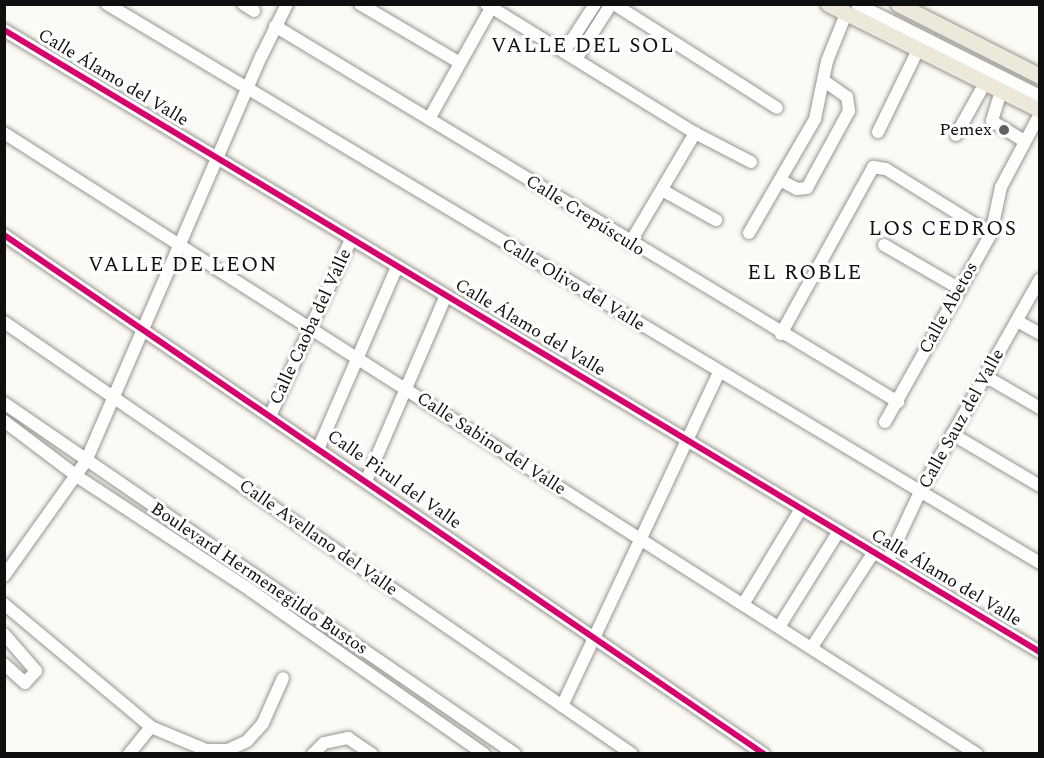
<!DOCTYPE html>
<html>
<head>
<meta charset="utf-8">
<style>
  body { margin:0 }
  #map { position:relative; width:1044px; height:758px; overflow:hidden; background:#fcfaf4; font-family:Spectral,serif }
  div>[style] { position:absolute }
  .roads { filter:drop-shadow(0 0 2px #969592) drop-shadow(0 0 2px #969592) }
  .minor>* { height:12px; margin:-6px; padding:0 6px; transform-origin:6px; border-radius:6px; background:#fffefd }
  .major>* { height:15px; margin:-7.5px; padding:0 7.5px; transform-origin:7.5px; border-radius:7.5px; background:#ece8da }
  .cycleway>* { height:6px; margin:-3px; padding:0 3px; transform-origin:3px; border-radius:3px; background:#d6006c }
  .dots>* { width:16px; height:16px; translate:-50% -50%; box-sizing:border-box; border:3px solid #fff; border-radius:50% }
  span { translate:-50% -50%; white-space:nowrap; text-align:center; line-height:1.15; -webkit-text-stroke:6px #fff; paint-order:stroke }
  .street-label { font-size:18px; color:#0f0f0f }
  .poi-label { font-size:18px; color:#0f0f0f }
  .right { translate:-100% -50%; text-align:right }
  .quarter-label { font-size:21px; color:#0f0f0f; letter-spacing:1.5px }
  .frame { position:absolute; inset:0; border:6px solid #0f0f0f; pointer-events:none }
</style>
</head>
<body>
<div id="map">
  <div class="roads">
    <div class="minor">
      <i style="left:107px;top:4px;width:1088px;rotate:30.93deg"></i>
      <i style="left:243px;top:4px;width:13px;rotate:32deg"></i>
      <i style="left:360px;top:4px;width:116px;rotate:30.5deg"></i>
      <i style="left:486px;top:4px;width:246px;rotate:31.7deg"></i>
      <i style="left:695px;top:133px;width:63px;rotate:27.4deg"></i>
      <i style="left:614px;top:4px;width:193px;rotate:32.5deg"></i>
      <i style="left:857px;top:4px;width:205px;rotate:26.7deg"></i>
      <i style="left:275px;top:26px;width:728px;rotate:31.11deg"></i>
      <i style="left:4px;top:30px;width:1208px;rotate:30.98deg"></i>
      <i style="left:564px;top:52px;width:57px;rotate:-57.1deg"></i>
      <i style="left:576px;top:59px;width:65px;rotate:-57.5deg"></i>
      <i style="left:1001px;top:91px;width:31px;rotate:107deg"></i>
      <i style="left:992px;top:121px;width:38px;rotate:32deg"></i>
      <i style="left:429px;top:119px;width:127px;rotate:-60.8deg"></i>
      <i style="left:878px;top:132px;width:91px;rotate:-64deg"></i>
      <i style="left:4px;top:133px;width:1154px;rotate:32.55deg"></i>
      <i style="left:956px;top:135px;width:60px;rotate:-60.9deg"></i>
      <i style="left:780px;top:180px;width:19px;rotate:28deg"></i>
      <i style="left:797px;top:189px;width:10px;rotate:-6deg"></i>
      <i style="left:807px;top:188px;width:88px;rotate:-61.4deg"></i>
      <i style="left:849px;top:111px;width:14px;rotate:-98deg"></i>
      <i style="left:847px;top:97px;width:28px;rotate:-145deg"></i>
      <i style="left:662px;top:190px;width:62px;rotate:29.1deg"></i>
      <i style="left:749px;top:233px;width:132px;rotate:-59.9deg"></i>
      <i style="left:815px;top:119px;width:59px;rotate:-78.3deg"></i>
      <i style="left:827px;top:61px;width:51px;rotate:-68deg"></i>
      <i style="left:4px;top:235px;width:920px;rotate:34.33deg"></i>
      <i style="left:630px;top:243px;width:128px;rotate:-59.4deg"></i>
      <i style="left:884px;top:245px;width:88px;rotate:30.1deg"></i>
      <i style="left:1017px;top:321px;width:26px;rotate:29deg"></i>
      <i style="left:4px;top:322px;width:762px;rotate:34.52deg"></i>
      <i style="left:781px;top:334px;width:191px;rotate:-61.1deg"></i>
      <i style="left:873px;top:167px;width:13px;rotate:9deg"></i>
      <i style="left:886px;top:169px;width:123px;rotate:31.8deg"></i>
      <i style="left:985px;top:376px;width:64px;rotate:30.2deg"></i>
      <i style="left:4px;top:403px;width:620px;rotate:34.48deg"></i>
      <i style="left:271px;top:414px;width:192px;rotate:-65.4deg"></i>
      <i style="left:4px;top:421px;width:93px;rotate:37.1deg"></i>
      <i style="left:78px;top:477px;width:206px;rotate:33.3deg"></i>
      <i style="left:250px;top:590px;width:286px;rotate:35deg"></i>
      <i style="left:885px;top:422px;width:216px;rotate:-60.6deg"></i>
      <i style="left:991px;top:234px;width:48px;rotate:-78deg"></i>
      <i style="left:1001px;top:187px;width:83px;rotate:-61.9deg"></i>
      <i style="left:952px;top:434px;width:102px;rotate:30.6deg"></i>
      <i style="left:319px;top:447px;width:196px;rotate:-66.6deg"></i>
      <i style="left:367px;top:479px;width:199px;rotate:-66.7deg"></i>
      <i style="left:888px;top:560px;width:75px;rotate:-64.8deg"></i>
      <i style="left:920px;top:492px;width:244px;rotate:-60.6deg"></i>
      <i style="left:4px;top:576px;width:141px;rotate:-54.5deg"></i>
      <i style="left:86px;top:461px;width:443px;rotate:-66.6deg"></i>
      <i style="left:262px;top:55px;width:57px;rotate:-63.9deg"></i>
      <i style="left:744px;top:603px;width:110px;rotate:-58.8deg"></i>
      <i style="left:4px;top:604px;width:192px;rotate:39.9deg"></i>
      <i style="left:151px;top:727px;width:60px;rotate:22.7deg"></i>
      <i style="left:206px;top:750px;width:22px"></i>
      <i style="left:228px;top:750px;width:21px;rotate:-25deg"></i>
      <i style="left:247px;top:741px;width:24px;rotate:-48deg"></i>
      <i style="left:263px;top:723px;width:49px;rotate:-66deg"></i>
      <i style="left:779px;top:627px;width:113px;rotate:-58deg"></i>
      <i style="left:4px;top:634px;width:49px;rotate:49.1deg"></i>
      <i style="left:36px;top:671px;width:16px;rotate:133deg"></i>
      <i style="left:25px;top:683px;width:28px;rotate:-138deg"></i>
      <i style="left:812px;top:647px;width:113px;rotate:-56.9deg"></i>
      <i style="left:562px;top:706px;width:368px;rotate:-64.8deg"></i>
      <i style="left:129px;top:754px;width:35px;rotate:-51deg"></i>
      <i style="left:313px;top:754px;width:16px;rotate:-45deg"></i>
      <i style="left:324px;top:743px;width:25px;rotate:-12deg"></i>
      <i style="left:348px;top:738px;width:29px;rotate:34deg"></i>
    </div>
    <div class="major">
      <i style="left:828px;top:4px;width:237px;rotate:26.6deg"></i>
      <i style="left:898px;top:4px;width:159px;rotate:26.9deg"></i>
    </div>
  </div>
  <div class="cycleway">
    <i style="left:4px;top:30px;width:1208px;rotate:30.98deg"></i>
    <i style="left:4px;top:235px;width:920px;rotate:34.33deg"></i>
  </div>
  <div class="dots">
    <i style="left:1004px;top:130px;background:#62615f"></i>
  </div>
  <div class="street-label">
    <span style="left:113px;top:78px;rotate:31deg">Calle Álamo del Valle</span>
    <span style="left:585px;top:216px;rotate:32deg">Calle Crepúsculo</span>
    <span style="left:573px;top:285px;rotate:31deg">Calle Olivo del Valle</span>
    <span style="left:949px;top:308px;rotate:-61deg">Calle Abetos</span>
    <span style="left:311px;top:327px;rotate:-65deg">Calle Caoba del Valle</span>
    <span style="left:530px;top:328px;rotate:31deg">Calle Álamo del Valle</span>
    <span style="left:962px;top:419px;rotate:-61deg">Calle Sauz del Valle</span>
    <span style="left:491px;top:444px;rotate:33deg">Calle Sabino del Valle</span>
    <span style="left:394px;top:480px;rotate:35deg">Calle Pirul del Valle</span>
    <span style="left:318px;top:538px;rotate:35deg">Calle Avellano del Valle</span>
    <span style="left:946px;top:578px;rotate:31deg">Calle Álamo del Valle</span>
    <span style="left:259px;top:579px;rotate:34deg">Boulevard Hermenegildo Bustos</span>
  </div>
  <div class="poi-label">
    <span class="right" style="left:992px;top:130px">Pemex</span>
  </div>
  <div class="quarter-label">
    <span style="left:583px;top:46px">VALLE DEL SOL</span>
    <span style="left:943px;top:229px">LOS CEDROS</span>
    <span style="left:183px;top:265px">VALLE DE LEON</span>
    <span style="left:805px;top:273px">EL ROBLE</span>
  </div>
  <div class="frame"></div>
</div>
</body>
</html>
